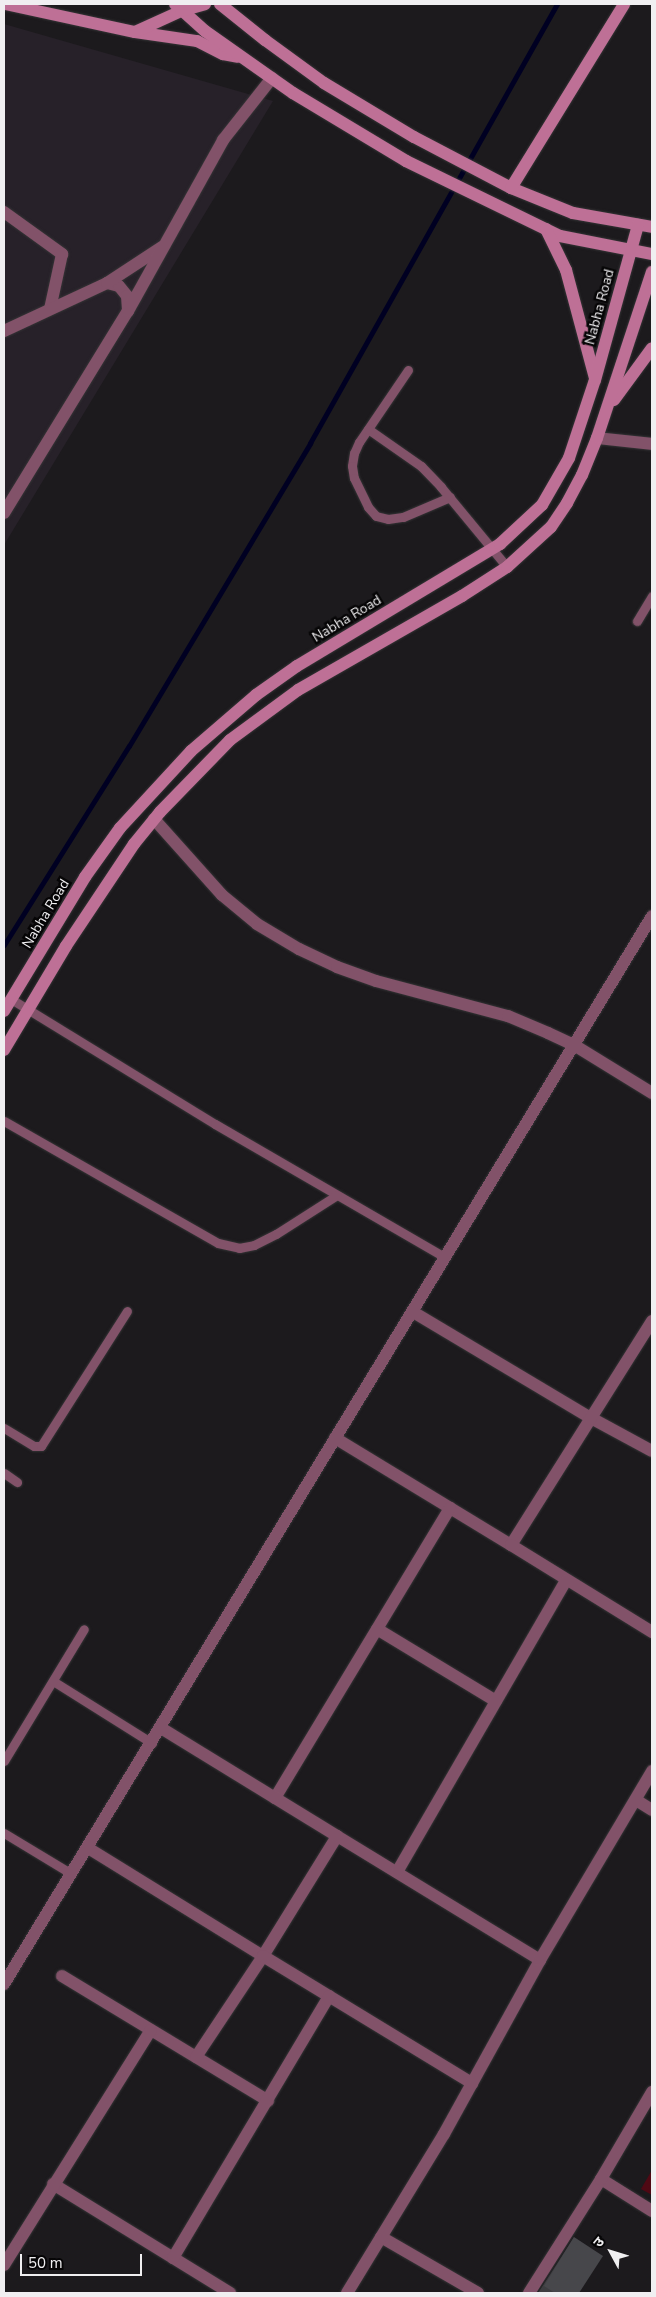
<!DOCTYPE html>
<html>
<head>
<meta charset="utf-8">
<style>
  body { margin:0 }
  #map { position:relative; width:656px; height:2297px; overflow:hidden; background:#1c1a1d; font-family:"Nunito Sans","Noto Sans Devanagari",sans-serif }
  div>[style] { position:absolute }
  .built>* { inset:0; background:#272129 }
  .green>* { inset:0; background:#4f0914 }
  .stream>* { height:5px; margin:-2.5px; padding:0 2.5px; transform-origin:2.5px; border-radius:2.5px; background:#002 }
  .roads { filter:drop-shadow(0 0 1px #353436) drop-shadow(0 0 1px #353436) }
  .lane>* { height:9px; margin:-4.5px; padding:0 4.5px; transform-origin:4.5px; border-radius:4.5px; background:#825269 }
  .street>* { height:12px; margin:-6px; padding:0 6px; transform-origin:6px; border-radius:6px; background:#825269 }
  .secondary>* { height:12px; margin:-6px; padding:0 6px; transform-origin:6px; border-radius:6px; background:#be7096 }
  .wall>* { inset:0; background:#3d3d40 }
  .building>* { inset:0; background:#47474b }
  span { translate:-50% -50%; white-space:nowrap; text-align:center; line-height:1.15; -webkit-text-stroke:5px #060506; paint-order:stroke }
  .street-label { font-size:14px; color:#f0eff1 }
  .frame { position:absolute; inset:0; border:5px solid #f0eff1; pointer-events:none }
  .north { position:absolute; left:586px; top:2227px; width:50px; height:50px; -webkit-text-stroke:4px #060506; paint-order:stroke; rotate:309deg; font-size:14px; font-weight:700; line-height:20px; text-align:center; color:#f0eff1 }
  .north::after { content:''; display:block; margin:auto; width:18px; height:22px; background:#f0eff1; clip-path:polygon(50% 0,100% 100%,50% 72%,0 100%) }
  .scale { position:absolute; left:20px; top:2254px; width:122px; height:22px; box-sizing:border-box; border:2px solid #f0eff1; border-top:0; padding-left:6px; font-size:15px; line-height:18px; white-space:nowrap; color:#f0eff1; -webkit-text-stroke:4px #060506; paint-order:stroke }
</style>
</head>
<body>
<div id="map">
  <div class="built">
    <i style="clip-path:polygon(4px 24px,273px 101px,4px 545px)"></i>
  </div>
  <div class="green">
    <i style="clip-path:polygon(652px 2170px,652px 2195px,641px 2189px)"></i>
  </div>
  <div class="stream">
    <i style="left:4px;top:945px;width:235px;rotate:-57.9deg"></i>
    <i style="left:129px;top:746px;width:353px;rotate:-59.1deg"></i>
    <i style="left:310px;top:443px;width:504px;rotate:-60.64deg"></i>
  </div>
  <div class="roads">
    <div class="lane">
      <i style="left:408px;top:370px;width:87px;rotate:124.2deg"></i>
      <i style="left:359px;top:442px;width:12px;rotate:114deg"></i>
      <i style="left:354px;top:453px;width:13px;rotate:99deg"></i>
      <i style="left:352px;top:466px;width:12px;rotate:81deg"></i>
      <i style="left:354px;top:478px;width:32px;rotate:64deg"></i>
      <i style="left:368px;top:507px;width:12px;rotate:48deg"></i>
      <i style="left:376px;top:516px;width:12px;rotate:14deg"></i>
      <i style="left:388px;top:519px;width:15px;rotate:-8deg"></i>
      <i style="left:403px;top:517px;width:51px;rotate:-23.1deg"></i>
      <i style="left:368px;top:429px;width:65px;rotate:34.9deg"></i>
      <i style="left:421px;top:466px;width:29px;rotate:46deg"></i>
      <i style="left:441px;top:487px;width:104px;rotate:50.5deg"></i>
      <i style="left:637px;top:621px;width:29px;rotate:-59deg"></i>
      <i style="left:11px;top:999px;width:239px;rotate:31.5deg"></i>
      <i style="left:215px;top:1124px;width:265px;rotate:30.1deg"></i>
      <i style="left:4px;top:1121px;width:246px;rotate:29.7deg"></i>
      <i style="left:218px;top:1243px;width:22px;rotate:13deg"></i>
      <i style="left:239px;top:1248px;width:15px;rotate:-11deg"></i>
      <i style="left:254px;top:1245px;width:25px;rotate:-27deg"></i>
      <i style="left:276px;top:1234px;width:72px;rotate:-32.6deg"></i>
      <i style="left:4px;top:1428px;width:35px;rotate:31deg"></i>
      <i style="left:34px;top:1446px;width:7px"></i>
      <i style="left:41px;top:1446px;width:160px;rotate:-57.5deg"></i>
      <i style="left:4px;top:1473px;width:16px;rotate:35deg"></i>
      <i style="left:53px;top:1681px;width:117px;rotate:32.1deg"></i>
      <i style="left:4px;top:1761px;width:154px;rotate:-58.8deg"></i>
      <i style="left:4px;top:1833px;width:79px;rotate:31.1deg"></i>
    </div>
    <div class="street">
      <i style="left:4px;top:212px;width:72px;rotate:35.9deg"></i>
      <i style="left:62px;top:254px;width:56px;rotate:102.3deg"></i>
      <i style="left:107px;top:283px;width:12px;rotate:14deg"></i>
      <i style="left:119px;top:286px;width:13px;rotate:51deg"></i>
      <i style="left:127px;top:296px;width:15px;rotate:86deg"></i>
      <i style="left:4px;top:331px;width:114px;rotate:-25deg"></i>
      <i style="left:107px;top:283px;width:66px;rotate:-33.2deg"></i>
      <i style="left:597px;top:438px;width:55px;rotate:6.2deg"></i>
      <i style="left:4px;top:513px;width:237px;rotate:-58.5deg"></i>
      <i style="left:128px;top:311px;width:196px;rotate:-60.9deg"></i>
      <i style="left:223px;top:140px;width:79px;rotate:-51.7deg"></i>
      <i style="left:154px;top:819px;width:102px;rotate:48.2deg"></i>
      <i style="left:222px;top:895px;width:45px;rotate:39.6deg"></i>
      <i style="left:257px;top:924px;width:49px;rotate:30.8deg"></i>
      <i style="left:299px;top:949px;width:42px;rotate:25.3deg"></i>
      <i style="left:337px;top:967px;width:41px;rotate:19.7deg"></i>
      <i style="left:376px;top:981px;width:137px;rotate:14.9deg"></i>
      <i style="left:508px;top:1016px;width:43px;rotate:23deg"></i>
      <i style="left:548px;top:1033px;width:29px;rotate:25deg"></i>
      <i style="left:574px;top:1045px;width:92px;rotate:31.6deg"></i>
      <i style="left:413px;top:1312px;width:207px;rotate:30.8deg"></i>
      <i style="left:591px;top:1418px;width:69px;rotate:28.4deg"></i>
      <i style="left:335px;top:1438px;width:206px;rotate:31.3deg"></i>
      <i style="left:511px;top:1545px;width:265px;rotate:-57.8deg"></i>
      <i style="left:511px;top:1545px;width:166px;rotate:31.7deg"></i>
      <i style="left:377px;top:1629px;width:139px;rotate:31.2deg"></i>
      <i style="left:275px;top:1798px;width:339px;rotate:-58.9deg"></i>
      <i style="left:636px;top:1800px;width:19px;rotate:32deg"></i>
      <i style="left:337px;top:1836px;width:238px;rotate:31.4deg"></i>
      <i style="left:88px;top:1848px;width:206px;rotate:31.7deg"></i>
      <i style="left:263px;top:1956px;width:141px;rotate:-58.3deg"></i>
      <i style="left:337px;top:1836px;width:206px;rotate:-148.5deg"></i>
      <i style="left:397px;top:1872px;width:337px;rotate:-59.9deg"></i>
      <i style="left:62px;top:1976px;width:241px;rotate:31.2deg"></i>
      <i style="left:4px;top:1984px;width:1249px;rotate:-58.75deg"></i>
      <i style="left:196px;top:2057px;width:121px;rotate:-56.4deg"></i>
      <i style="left:263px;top:1956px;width:245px;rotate:31.3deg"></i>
      <i style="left:601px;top:2179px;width:60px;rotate:32.1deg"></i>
      <i style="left:53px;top:2184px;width:208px;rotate:31.6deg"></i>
      <i style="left:381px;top:2237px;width:112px;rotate:30deg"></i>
      <i style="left:173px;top:2258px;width:305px;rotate:-59.2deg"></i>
      <i style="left:4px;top:2265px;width:277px;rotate:-58deg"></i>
      <i style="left:347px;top:2293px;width:186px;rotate:-58.6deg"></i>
      <i style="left:444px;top:2134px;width:199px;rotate:-61.1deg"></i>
      <i style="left:540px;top:1960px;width:220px;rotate:-59.3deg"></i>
      <i style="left:529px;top:2293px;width:135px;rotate:-57.7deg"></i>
      <i style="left:601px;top:2179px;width:101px;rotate:-59.6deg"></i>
    </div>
    <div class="secondary">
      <i style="left:5px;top:4px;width:133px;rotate:12.2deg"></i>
      <i style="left:135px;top:32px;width:63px;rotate:8.3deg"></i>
      <i style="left:197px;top:41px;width:29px;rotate:27deg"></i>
      <i style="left:223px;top:54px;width:15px;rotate:11deg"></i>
      <i style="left:175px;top:4px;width:40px;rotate:42deg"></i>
      <i style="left:205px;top:31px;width:108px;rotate:35.2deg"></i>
      <i style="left:293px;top:93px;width:132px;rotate:31deg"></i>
      <i style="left:406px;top:161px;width:171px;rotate:26deg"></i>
      <i style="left:560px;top:236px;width:94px;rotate:11.1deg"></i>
      <i style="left:220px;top:4px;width:58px;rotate:38.7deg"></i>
      <i style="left:265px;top:40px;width:73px;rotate:36.1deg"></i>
      <i style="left:324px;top:83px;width:105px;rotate:31deg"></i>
      <i style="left:414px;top:137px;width:110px;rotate:27.7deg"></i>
      <i style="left:511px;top:188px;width:67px;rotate:22deg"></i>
      <i style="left:573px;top:213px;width:80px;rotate:10deg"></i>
      <i style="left:135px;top:32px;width:51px;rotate:-24.5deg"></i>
      <i style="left:181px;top:11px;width:25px;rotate:-16deg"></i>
      <i style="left:511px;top:188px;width:216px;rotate:-58.4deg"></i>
      <i style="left:546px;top:229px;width:46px;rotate:64deg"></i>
      <i style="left:566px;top:270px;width:112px;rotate:75deg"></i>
      <i style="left:614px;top:400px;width:64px;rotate:-53.8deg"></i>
      <i style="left:4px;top:1011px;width:157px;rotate:-58.8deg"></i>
      <i style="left:85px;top:877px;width:60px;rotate:-54.5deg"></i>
      <i style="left:120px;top:828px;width:105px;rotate:-47.3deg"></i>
      <i style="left:191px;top:751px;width:86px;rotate:-40.7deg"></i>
      <i style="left:256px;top:695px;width:50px;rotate:-35.3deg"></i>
      <i style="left:297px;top:666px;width:237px;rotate:-31deg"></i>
      <i style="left:500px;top:544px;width:57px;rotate:-42.9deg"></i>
      <i style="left:542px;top:505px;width:54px;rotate:-60.1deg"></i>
      <i style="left:569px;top:458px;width:82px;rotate:-71.6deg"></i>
      <i style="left:595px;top:380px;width:161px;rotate:-74.5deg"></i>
      <i style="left:4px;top:1050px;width:121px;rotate:-59.2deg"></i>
      <i style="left:66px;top:946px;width:123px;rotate:-56.3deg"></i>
      <i style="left:134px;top:844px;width:41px;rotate:-50.9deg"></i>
      <i style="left:160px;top:812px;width:100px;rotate:-45.8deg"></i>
      <i style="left:230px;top:740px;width:84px;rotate:-36.3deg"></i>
      <i style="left:298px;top:690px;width:189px;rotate:-29.8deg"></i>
      <i style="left:462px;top:596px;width:54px;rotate:-32.8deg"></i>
      <i style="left:507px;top:567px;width:59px;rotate:-42.3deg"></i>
      <i style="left:551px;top:527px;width:29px;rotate:-56deg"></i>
      <i style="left:567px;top:503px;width:32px;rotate:-62deg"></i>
      <i style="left:582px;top:475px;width:40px;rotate:-68deg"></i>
      <i style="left:597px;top:438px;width:175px;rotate:-71.7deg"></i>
    </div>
  </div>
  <div class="wall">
    <i style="clip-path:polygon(574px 2237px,579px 2293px,538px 2293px,569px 2245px)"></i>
  </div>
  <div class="building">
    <i style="clip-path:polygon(574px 2237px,603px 2256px,579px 2293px,555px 2293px,544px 2286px)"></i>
  </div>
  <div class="street-label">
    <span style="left:600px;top:307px;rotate:-75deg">Nabha Road</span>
    <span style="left:347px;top:619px;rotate:-31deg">Nabha Road</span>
    <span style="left:46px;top:914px;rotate:-59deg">Nabha Road</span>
  </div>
  <div class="frame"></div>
  <div class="north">उ</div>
  <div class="scale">50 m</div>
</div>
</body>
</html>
